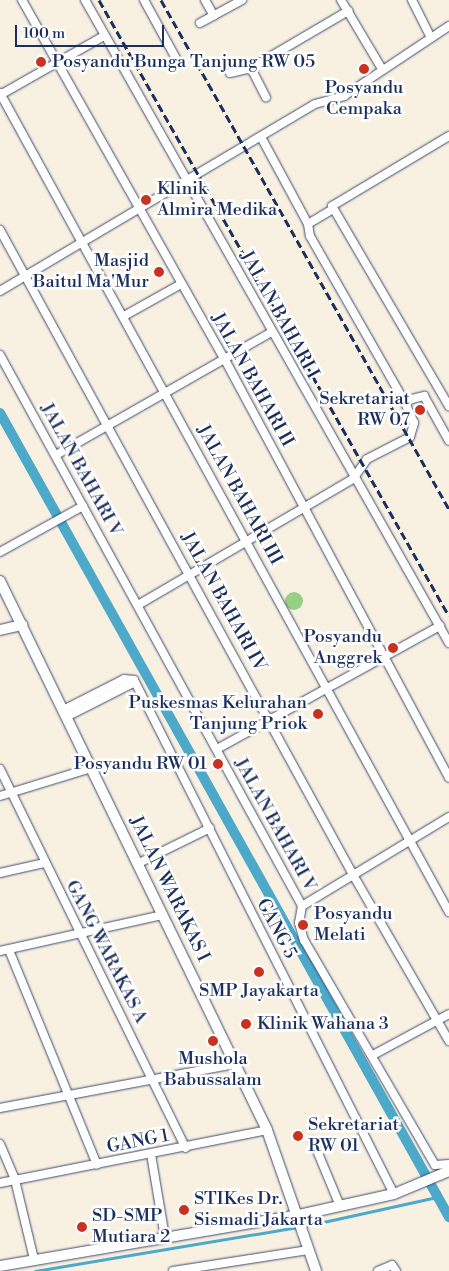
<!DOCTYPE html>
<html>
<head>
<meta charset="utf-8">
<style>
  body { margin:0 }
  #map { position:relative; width:449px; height:1271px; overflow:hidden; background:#f8f0e1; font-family:"Libre Bodoni",serif }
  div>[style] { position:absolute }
  .green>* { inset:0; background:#95d085 }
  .round { border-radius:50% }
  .stream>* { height:3px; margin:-1.5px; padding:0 1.5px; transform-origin:1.5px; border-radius:1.5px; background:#4ca9ca }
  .canal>* { height:10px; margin:-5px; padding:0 5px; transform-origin:5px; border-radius:5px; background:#4ca9ca }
  .roads { filter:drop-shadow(0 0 1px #3c4c72) drop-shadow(0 0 1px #3c4c72) }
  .minor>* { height:8px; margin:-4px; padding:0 4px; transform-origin:4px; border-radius:4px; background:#fff }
  .tertiary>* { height:10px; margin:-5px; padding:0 5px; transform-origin:5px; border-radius:5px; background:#fff }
  .rail>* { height:3px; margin-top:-1.5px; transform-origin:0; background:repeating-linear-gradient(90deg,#1b2f5e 0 8px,transparent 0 12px) }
  .dots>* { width:14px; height:14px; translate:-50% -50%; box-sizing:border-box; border:2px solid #fff; border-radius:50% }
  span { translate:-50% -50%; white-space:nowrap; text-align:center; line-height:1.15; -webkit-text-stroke:5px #fff; paint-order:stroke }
  .poi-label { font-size:18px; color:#1b2f5e }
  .left { translate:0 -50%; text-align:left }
  .right { translate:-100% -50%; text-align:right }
  .street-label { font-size:18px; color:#1b2f5e }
  .scale { position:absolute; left:15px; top:25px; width:149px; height:22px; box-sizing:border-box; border:2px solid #1b2f5e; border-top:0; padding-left:6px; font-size:15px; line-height:18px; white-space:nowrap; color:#1b2f5e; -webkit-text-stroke:4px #fff; paint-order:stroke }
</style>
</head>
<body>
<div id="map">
  <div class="green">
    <i class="round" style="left:285px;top:592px;width:18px;height:18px"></i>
  </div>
  <div class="stream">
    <i style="left:35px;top:1271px;width:274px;rotate:-9.5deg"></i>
    <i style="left:305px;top:1226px;width:135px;rotate:-12.4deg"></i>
  </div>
  <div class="canal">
    <i style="left:0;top:413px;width:921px;rotate:60.82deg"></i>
  </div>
  <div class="roads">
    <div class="minor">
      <i style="left:22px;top:0;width:411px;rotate:60.6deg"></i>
      <i style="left:224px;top:358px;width:476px;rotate:61.8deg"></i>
      <i style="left:85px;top:0;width:739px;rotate:60.49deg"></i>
      <i style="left:144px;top:0;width:71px;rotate:61.3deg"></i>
      <i style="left:205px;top:0;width:18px;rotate:61deg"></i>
      <i style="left:341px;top:0;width:80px;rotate:59.3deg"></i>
      <i style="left:412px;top:0;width:42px;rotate:63.4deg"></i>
      <i style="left:200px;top:23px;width:48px;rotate:-28.7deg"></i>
      <i style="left:251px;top:68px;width:113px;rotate:-30.4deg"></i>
      <i style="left:230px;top:73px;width:22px;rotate:-13deg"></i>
      <i style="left:251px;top:68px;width:33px;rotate:63deg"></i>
      <i style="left:0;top:93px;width:934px;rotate:61.27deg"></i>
      <i style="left:0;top:95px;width:120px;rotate:-29.6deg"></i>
      <i style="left:449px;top:136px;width:136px;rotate:149.1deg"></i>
      <i style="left:332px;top:206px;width:232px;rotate:59.7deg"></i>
      <i style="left:261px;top:137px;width:99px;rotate:61.6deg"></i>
      <i style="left:333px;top:209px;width:29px;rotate:149deg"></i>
      <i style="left:308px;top:224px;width:12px;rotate:81deg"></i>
      <i style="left:310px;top:236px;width:190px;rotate:60.3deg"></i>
      <i style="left:404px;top:401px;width:21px;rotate:-14deg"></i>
      <i style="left:424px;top:396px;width:51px;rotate:60.9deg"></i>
      <i style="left:0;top:230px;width:733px;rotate:61.3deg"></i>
      <i style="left:352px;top:873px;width:194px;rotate:60deg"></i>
      <i style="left:0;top:291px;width:366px;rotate:-30.7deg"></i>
      <i style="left:315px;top:104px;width:30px;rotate:-15deg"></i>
      <i style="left:344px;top:96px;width:126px;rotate:-33.7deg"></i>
      <i style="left:124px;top:316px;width:65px;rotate:-29.3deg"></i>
      <i style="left:0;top:355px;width:628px;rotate:61.27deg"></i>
      <i style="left:302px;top:906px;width:17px;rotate:100deg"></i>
      <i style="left:299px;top:923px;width:18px;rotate:74deg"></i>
      <i style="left:304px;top:940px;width:260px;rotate:59.8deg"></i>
      <i style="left:435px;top:1165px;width:14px;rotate:-4deg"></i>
      <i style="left:56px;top:455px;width:249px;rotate:-29.7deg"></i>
      <i style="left:0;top:552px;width:95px;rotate:-29deg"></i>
      <i style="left:138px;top:605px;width:249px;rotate:-30.4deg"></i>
      <i style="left:353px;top:479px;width:24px;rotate:-55deg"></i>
      <i style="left:367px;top:459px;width:48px;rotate:-27.1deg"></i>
      <i style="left:410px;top:437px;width:15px;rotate:-74deg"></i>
      <i style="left:414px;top:423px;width:24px;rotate:-114deg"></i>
      <i style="left:63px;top:710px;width:68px;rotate:-26.9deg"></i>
      <i style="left:124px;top:679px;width:10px;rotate:6deg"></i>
      <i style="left:134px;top:680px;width:576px;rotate:63.17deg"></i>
      <i style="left:66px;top:717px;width:77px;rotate:-26.9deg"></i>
      <i style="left:217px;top:749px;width:255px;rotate:-28.9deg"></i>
      <i style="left:0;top:769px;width:422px;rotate:63.9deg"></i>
      <i style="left:0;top:796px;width:95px;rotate:-17.1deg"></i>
      <i style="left:139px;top:863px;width:79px;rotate:-26.2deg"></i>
      <i style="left:0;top:873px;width:45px;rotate:-12.8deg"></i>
      <i style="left:302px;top:906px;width:172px;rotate:-31.2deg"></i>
      <i style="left:9px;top:950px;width:232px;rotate:67.7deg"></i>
      <i style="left:0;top:951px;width:167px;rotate:-12.5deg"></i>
      <i style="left:373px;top:1055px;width:86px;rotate:-28.3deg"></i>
      <i style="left:0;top:1108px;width:239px;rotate:-10.6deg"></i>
      <i style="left:313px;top:1141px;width:70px;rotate:67.4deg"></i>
      <i style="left:0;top:1144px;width:39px;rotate:67deg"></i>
      <i style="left:15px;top:1180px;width:81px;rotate:76.5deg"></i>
      <i style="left:151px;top:1154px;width:85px;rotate:80.5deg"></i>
      <i style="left:0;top:1183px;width:272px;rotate:-11.2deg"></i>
      <i style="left:173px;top:1271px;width:137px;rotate:-8.8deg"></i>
      <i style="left:378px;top:1271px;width:15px;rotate:-23deg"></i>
      <i style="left:392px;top:1265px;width:7px;rotate:56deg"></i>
    </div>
    <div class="tertiary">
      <i style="left:0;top:581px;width:610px;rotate:64.06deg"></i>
      <i style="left:267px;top:1130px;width:149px;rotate:70.8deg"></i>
      <i style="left:0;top:630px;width:23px;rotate:-13deg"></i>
      <i style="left:0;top:1266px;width:303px;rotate:-9.7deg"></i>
      <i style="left:299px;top:1215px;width:97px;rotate:-12.5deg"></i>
      <i style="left:394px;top:1194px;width:60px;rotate:-22.7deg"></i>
    </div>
  </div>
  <div class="rail">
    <i style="left:99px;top:0;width:708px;rotate:60.4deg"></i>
    <i style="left:161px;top:0;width:585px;rotate:60.5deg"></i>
  </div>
  <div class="dots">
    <i style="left:41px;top:62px;background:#c8321e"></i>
    <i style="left:364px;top:69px;background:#c8321e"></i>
    <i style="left:146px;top:200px;background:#c8321e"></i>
    <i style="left:159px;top:272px;background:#c8321e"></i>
    <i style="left:420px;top:410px;background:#c8321e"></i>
    <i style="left:393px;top:648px;background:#c8321e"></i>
    <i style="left:318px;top:714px;background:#c8321e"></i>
    <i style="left:218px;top:764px;background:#c8321e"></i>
    <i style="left:303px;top:925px;background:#c8321e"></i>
    <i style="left:259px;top:972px;background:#c8321e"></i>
    <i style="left:246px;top:1024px;background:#c8321e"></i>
    <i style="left:213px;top:1041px;background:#c8321e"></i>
    <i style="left:298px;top:1136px;background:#c8321e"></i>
    <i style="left:184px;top:1210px;background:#c8321e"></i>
    <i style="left:82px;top:1227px;background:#c8321e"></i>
  </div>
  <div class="poi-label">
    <span class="left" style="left:52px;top:62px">Posyandu Bunga Tanjung RW 05</span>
    <span style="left:364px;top:99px">Posyandu<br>Cempaka</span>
    <span class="left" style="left:157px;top:200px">Klinik<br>Almira Medika</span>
    <span class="right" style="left:149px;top:272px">Masjid<br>Baitul Ma'Mur</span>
    <span class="right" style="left:410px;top:410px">Sekretariat<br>RW 07</span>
    <span class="right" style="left:382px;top:648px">Posyandu<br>Anggrek</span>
    <span class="right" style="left:307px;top:714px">Puskesmas Kelurahan<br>Tanjung Priok</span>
    <span class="right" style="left:207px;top:764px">Posyandu RW 01</span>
    <span class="left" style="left:314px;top:925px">Posyandu<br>Melati</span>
    <span style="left:259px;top:991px">SMP Jayakarta</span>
    <span class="left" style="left:257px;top:1024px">Klinik Wahana 3</span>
    <span style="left:213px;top:1070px">Mushola<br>Babussalam</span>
    <span class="left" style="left:308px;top:1136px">Sekretariat<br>RW 01</span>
    <span class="left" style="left:194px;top:1210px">STIKes Dr.<br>Sismadi Jakarta</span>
    <span class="left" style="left:92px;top:1227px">SD-SMP<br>Mutiara 2</span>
  </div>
  <div class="street-label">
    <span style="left:279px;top:315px;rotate:61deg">JALAN BAHARI I</span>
    <span style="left:252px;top:380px;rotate:61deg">JALAN BAHARI II</span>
    <span style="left:81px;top:470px;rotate:61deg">JALAN BAHARI V</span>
    <span style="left:239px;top:495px;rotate:61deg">JALAN BAHARI III</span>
    <span style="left:223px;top:602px;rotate:61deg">JALAN BAHARI IV</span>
    <span style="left:275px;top:825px;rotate:61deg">JALAN BAHARI V</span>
    <span style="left:169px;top:889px;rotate:64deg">JALAN WARAKAS I</span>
    <span style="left:276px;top:929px;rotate:62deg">GANG 5</span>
    <span style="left:106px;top:952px;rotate:63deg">GANG WARAKAS A</span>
    <span style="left:138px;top:1142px;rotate:-11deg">GANG 1</span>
  </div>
  <div class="scale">100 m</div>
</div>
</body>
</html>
